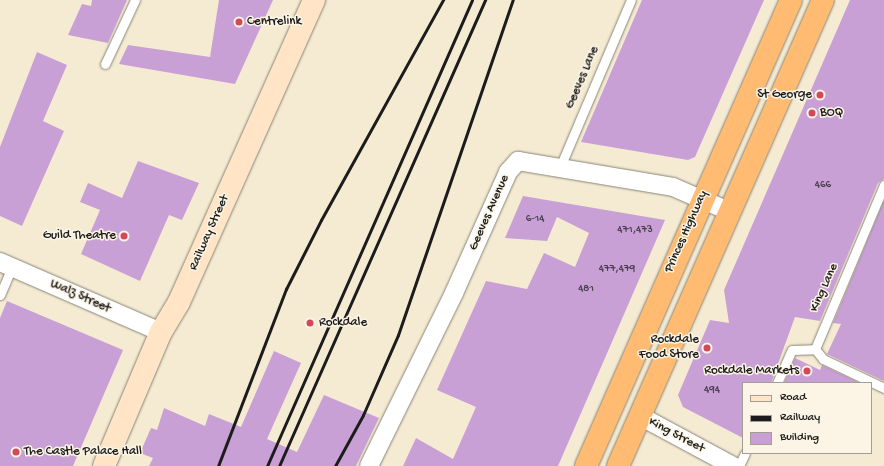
<!DOCTYPE html>
<html>
<head>
<meta charset="utf-8">
<style>
  body { margin:0 }
  #map { position:relative; width:884px; height:466px; overflow:hidden; background:#f5ebd3; font-family:"Gochi Hand",sans-serif }
  div>[style] { position:absolute }
  .building>* { inset:0; background:#c9a0d6 }
  .roads { filter:drop-shadow(0 0 1px #888478) drop-shadow(0 0 1px #888478) }
  .lane>* { height:9px; margin:-4.5px; padding:0 4.5px; transform-origin:4.5px; border-radius:4.5px; background:#fff }
  .street>* { height:18px; margin:-9px; padding:0 9px; transform-origin:9px; border-radius:9px; background:#fff }
  .secondary>* { height:22px; margin:-11px; padding:0 11px; transform-origin:11px; border-radius:11px; background:#ffe4c6 }
  .highway>* { height:22px; margin:-11px; padding:0 11px; transform-origin:11px; border-radius:11px; background:#febb71 }
  .rail>* { height:3px; margin:-1.5px; padding:0 1.5px; transform-origin:1.5px; border-radius:1.5px; background:#1c1c1c }
  .dots>* { width:11px; height:11px; translate:-50% -50%; box-sizing:border-box; border:2px solid #fcf5e5; border-radius:50% }
  span { translate:-50% -50%; white-space:nowrap; text-align:center; line-height:1.15; -webkit-text-stroke:3px #fcf5e5; paint-order:stroke }
  .number-label { font-size:11px; color:#473d4a }
  .number-label span { -webkit-text-stroke-width:0 }
  .poi-label { font-size:13px; color:#1c1c1c }
  .left { translate:0 -50%; text-align:left }
  .right { translate:-100% -50%; text-align:right }
  .street-label { font-size:13px; color:#1c1c1c }
  .legend { position:absolute; left:742px; top:382px; width:130px; height:72px; box-sizing:border-box; background:#fcf5e5; border:1px solid #a29e95; margin:0; padding:5px 7px; list-style:none; font-size:12px; color:#1c1c1c }
  .legend li { display:flex; align-items:center; gap:8px; height:20px }
  .legend b { width:20px; border:1px solid #a29e95 }
</style>
</head>
<body>
<div id="map">
  <div class="building">
    <i style="clip-path:polygon(92px 0,127px 0,108px 43px,68px 35px,82px 4px,91px 6px)"></i>
    <i style="clip-path:polygon(219px 0,273px 0,235px 84px,119px 64px,128px 45px,210px 57px)"></i>
    <i style="clip-path:polygon(642px 0,764px 0,695px 157px,688px 160px,581px 142px)"></i>
    <i style="clip-path:polygon(850px 0,884px 0,884px 179px,878px 183px,820px 321px,795px 317px,771px 383px,743px 383px,743px 438px,683px 407px,678px 395px,710px 320px,729px 323px,724px 290px)"></i>
    <i style="clip-path:polygon(37px 52px,67px 65px,43px 121px,64px 131px,22px 226px,0 216px,0 147px)"></i>
    <i style="clip-path:polygon(138px 161px,199px 183px,182px 220px,169px 215px,140px 281px,81px 254px,100px 210px,80px 202px,88px 183px,122px 198px)"></i>
    <i style="clip-path:polygon(523px 196px,665px 220px,558px 466px,403px 466px,416px 438px,453px 459px,476px 407px,437px 390px,486px 281px,527px 289px,544px 253px,575px 267px,589px 233px,557px 217px,547px 241px,505px 238px)"></i>
    <i style="clip-path:polygon(884px 200px,884px 381px,827px 354px,841px 324px,833px 323px)"></i>
    <i style="clip-path:polygon(7px 301px,123px 350px,73px 466px,0 466px,0 318px)"></i>
    <i style="clip-path:polygon(274px 351px,301px 363px,267px 439px,297px 452px,324px 395px,379px 418px,356px 466px,149px 466px,153px 458px,140px 453px,151px 428px,157px 430px,164px 408px,205px 426px,209px 414px,241px 427px)"></i>
    <i style="clip-path:polygon(795px 358px,820px 370px,822px 365px,860px 383px,784px 383px)"></i>
  </div>
  <div class="roads">
    <div class="lane">
      <i style="left:105px;top:64px;width:71px;rotate:-64.9deg"></i>
      <i style="left:560px;top:167px;width:181px;rotate:-67deg"></i>
      <i style="left:0;top:295px;width:30px;rotate:-67deg"></i>
      <i style="left:815px;top:349px;width:13px;rotate:51deg"></i>
      <i style="left:823px;top:359px;width:68px;rotate:25.4deg"></i>
      <i style="left:777px;top:383px;width:36px;rotate:-66deg"></i>
      <i style="left:792px;top:350px;width:23px;rotate:-2deg"></i>
      <i style="left:815px;top:349px;width:178px;rotate:-67.2deg"></i>
      <i style="left:739px;top:466px;width:14px;rotate:-65deg"></i>
    </div>
    <div class="street">
      <i style="left:0;top:262px;width:176px;rotate:23.5deg"></i>
      <i style="left:640px;top:416px;width:106px;rotate:28.3deg"></i>
      <i style="left:369px;top:466px;width:193px;rotate:-63.8deg"></i>
      <i style="left:454px;top:293px;width:133px;rotate:-65.9deg"></i>
      <i style="left:508px;top:172px;width:15px;rotate:-48deg"></i>
      <i style="left:518px;top:161px;width:157px;rotate:9.5deg"></i>
      <i style="left:673px;top:187px;width:63px;rotate:23.3deg"></i>
    </div>
    <div class="secondary">
      <i style="left:104px;top:466px;width:146px;rotate:-67deg"></i>
      <i style="left:161px;top:332px;width:35px;rotate:-59deg"></i>
      <i style="left:179px;top:302px;width:331px;rotate:-65.9deg"></i>
    </div>
    <div class="highway">
      <i style="left:586px;top:466px;width:509px;rotate:-66.25deg"></i>
      <i style="left:618px;top:466px;width:509px;rotate:-66.25deg"></i>
    </div>
  </div>
  <div class="rail">
    <i style="left:218px;top:466px;width:190px;rotate:-69deg"></i>
    <i style="left:286px;top:289px;width:77px;rotate:-63.1deg"></i>
    <i style="left:321px;top:220px;width:252px;rotate:-61deg"></i>
    <i style="left:267px;top:466px;width:509px;rotate:-66.25deg"></i>
    <i style="left:279px;top:466px;width:510px;rotate:-66.15deg"></i>
    <i style="left:335px;top:466px;width:58px;rotate:-61.2deg"></i>
    <i style="left:363px;top:415px;width:87px;rotate:-66.4deg"></i>
    <i style="left:398px;top:335px;width:354px;rotate:-71.1deg"></i>
  </div>
  <div class="dots">
    <i style="left:239px;top:22px;background:#d1495b"></i>
    <i style="left:820px;top:95px;background:#d1495b"></i>
    <i style="left:812px;top:113px;background:#d1495b"></i>
    <i style="left:124px;top:236px;background:#d1495b"></i>
    <i style="left:310px;top:323px;background:#d1495b"></i>
    <i style="left:707px;top:348px;background:#d1495b"></i>
    <i style="left:807px;top:371px;background:#d1495b"></i>
    <i style="left:16px;top:452px;background:#d1495b"></i>
  </div>
  <div class="number-label">
    <span style="left:823px;top:185px">466</span>
    <span style="left:535px;top:219px">6-14</span>
    <span style="left:635px;top:230px">471,473</span>
    <span style="left:617px;top:269px">477,479</span>
    <span style="left:586px;top:289px">481</span>
    <span style="left:712px;top:390px">494</span>
  </div>
  <div class="poi-label">
    <span class="left" style="left:247px;top:22px">Centrelink</span>
    <span class="right" style="left:812px;top:95px">St George</span>
    <span class="left" style="left:820px;top:113px">BOQ</span>
    <span class="right" style="left:116px;top:236px">Guild Theatre</span>
    <span class="left" style="left:319px;top:323px">Rockdale</span>
    <span class="right" style="left:699px;top:348px">Rockdale<br>Food Store</span>
    <span class="right" style="left:799px;top:371px">Rockdale Markets</span>
    <span class="left" style="left:24px;top:452px">The Castle Palace Hall</span>
  </div>
  <div class="street-label">
    <span style="left:583px;top:78px;rotate:-67deg">Geeves Lane</span>
    <span style="left:490px;top:213px;rotate:-66deg">Geeves Avenue</span>
    <span style="left:687px;top:232px;rotate:-66deg">Princes Highway</span>
    <span style="left:210px;top:233px;rotate:-66deg">Railway Street</span>
    <span style="left:825px;top:288px;rotate:-66deg">King Lane</span>
    <span style="left:80px;top:297px;rotate:24deg">Walz Street</span>
    <span style="left:676px;top:436px;rotate:28deg">King Street</span>
  </div>
  <ul class="legend">
  <li><b style="height:5px;background:#ffe4c6"></b>Road</li>
  <li><b style="height:5px;background:#1c1c1c"></b>Railway</li>
  <li><b style="height:11px;background:#c9a0d6"></b>Building</li>
  </ul>
</div>
</body>
</html>
